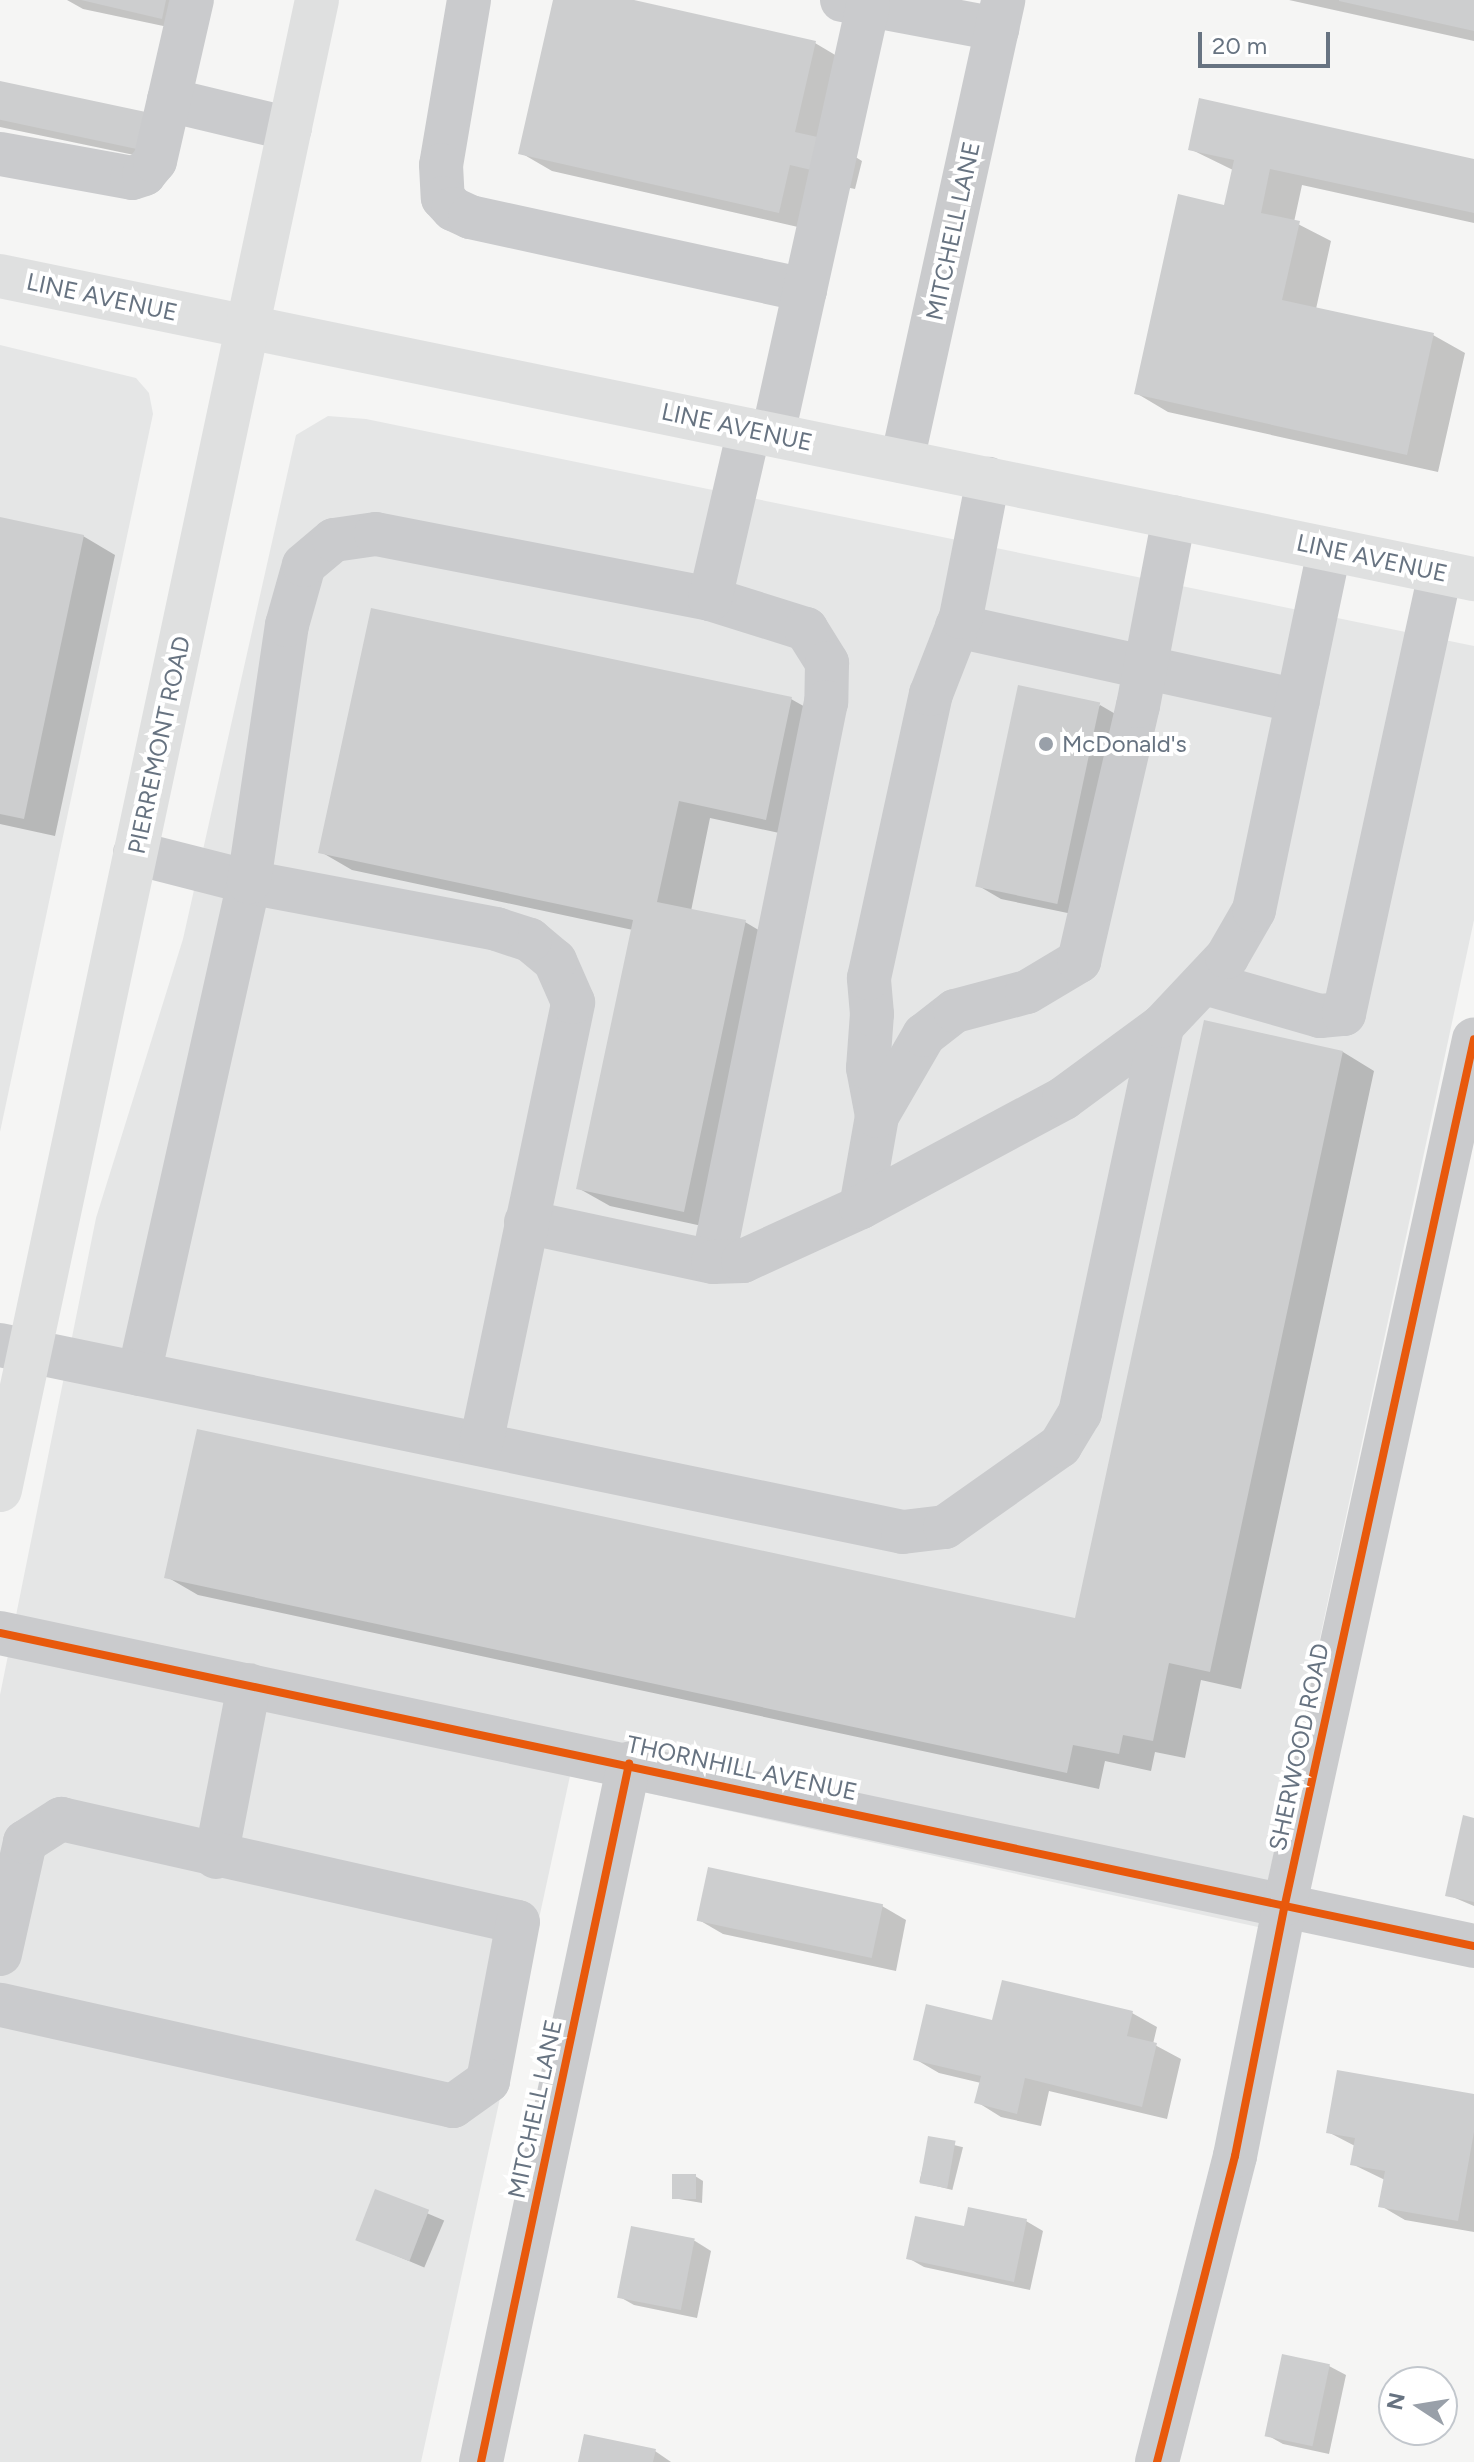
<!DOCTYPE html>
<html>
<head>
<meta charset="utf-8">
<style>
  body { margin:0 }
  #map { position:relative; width:1474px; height:2462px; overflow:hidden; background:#f5f5f4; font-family:Figtree,sans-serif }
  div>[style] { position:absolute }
  .built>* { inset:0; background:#e5e6e6 }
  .shadow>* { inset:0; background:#0003; transform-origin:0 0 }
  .building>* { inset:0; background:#cdcecf; transform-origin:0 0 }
  .minor>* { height:44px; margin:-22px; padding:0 22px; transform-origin:22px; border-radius:22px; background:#cacbcd }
  .major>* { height:44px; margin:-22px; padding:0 22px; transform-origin:22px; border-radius:22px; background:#dfe0e0 }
  .cycleway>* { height:8px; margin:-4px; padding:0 4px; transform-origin:4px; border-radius:4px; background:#e8590c }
  .dots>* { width:22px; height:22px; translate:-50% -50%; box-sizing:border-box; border:4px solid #fff; border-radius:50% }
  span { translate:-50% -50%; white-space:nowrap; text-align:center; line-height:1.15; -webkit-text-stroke:8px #fff; paint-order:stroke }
  .street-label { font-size:24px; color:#677381 }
  .poi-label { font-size:24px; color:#677381 }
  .left { translate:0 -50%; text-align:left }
  .north { position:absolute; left:1378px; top:2366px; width:80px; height:80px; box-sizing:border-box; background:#fff; border:2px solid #c2c7cd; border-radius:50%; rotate:282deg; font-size:22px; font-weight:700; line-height:32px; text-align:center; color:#677381 }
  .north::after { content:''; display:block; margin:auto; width:28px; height:36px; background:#99a0a9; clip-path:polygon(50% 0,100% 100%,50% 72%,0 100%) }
  .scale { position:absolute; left:1198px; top:32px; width:132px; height:36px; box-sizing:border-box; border:4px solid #677381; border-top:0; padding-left:10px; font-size:24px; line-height:28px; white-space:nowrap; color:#677381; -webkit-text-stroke:6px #fff; paint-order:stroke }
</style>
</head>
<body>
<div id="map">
  <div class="built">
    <i style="clip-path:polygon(0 345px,136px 378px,149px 393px,153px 414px,0 1132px)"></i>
    <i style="clip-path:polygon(328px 416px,366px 419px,1474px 646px,1474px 920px,1258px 1927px,570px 1776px,421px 2462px,0 2462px,0 1695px,96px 1218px,183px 939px,296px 435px)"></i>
  </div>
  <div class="shadow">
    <i style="clip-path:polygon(67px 0,193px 0,187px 31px,83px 9px)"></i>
    <i style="clip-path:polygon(555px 0,625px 0,815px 43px,847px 62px,831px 142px,862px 161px,855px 189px,821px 182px,811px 230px,552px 171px,521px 153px)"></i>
    <i style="clip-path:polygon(1289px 0,1474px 0,1474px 41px)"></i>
    <i style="clip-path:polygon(0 83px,163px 161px,0 127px)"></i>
    <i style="clip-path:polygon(1190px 149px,1474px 161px,1474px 223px,1302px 185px,1294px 222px,1331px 241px,1316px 309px,1433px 335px,1465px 353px,1438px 472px,1168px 412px,1136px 393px,1225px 207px,1233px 170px)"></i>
    <i style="clip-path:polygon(0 519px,83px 536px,115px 555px,55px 836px,0 824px)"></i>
    <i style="clip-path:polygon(791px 699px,823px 717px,798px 837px,710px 818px,691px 911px,745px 922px,777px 941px,716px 1229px,610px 1206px,578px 1188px,633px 930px,352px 870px,321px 852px)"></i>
    <i style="clip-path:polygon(1100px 705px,1124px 719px,1082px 916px,1001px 899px,977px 885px)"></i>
    <i style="clip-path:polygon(1205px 1023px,1343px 1052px,1374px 1071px,1241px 1689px,1201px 1680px,1185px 1758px,1155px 1752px,1151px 1771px,1105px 1761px,1099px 1789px,198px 1595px,167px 1577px,1077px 1620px)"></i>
    <i style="clip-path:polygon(1474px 1820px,1474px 1906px,1448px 1895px)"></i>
    <i style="clip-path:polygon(882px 1906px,906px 1920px,896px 1971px,723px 1934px,699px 1920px)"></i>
    <i style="clip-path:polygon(1132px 2013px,1157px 2027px,1153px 2044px,1181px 2059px,1167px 2119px,1049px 2091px,1041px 2126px,1001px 2117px,977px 2102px,981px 2083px,939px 2073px,915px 2059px,994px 2022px)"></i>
    <i style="clip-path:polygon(1474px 2096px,1474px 2232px,1405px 2220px,1381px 2206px,1385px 2180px,1352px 2164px,1355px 2146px,1328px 2132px)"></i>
    <i style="left:930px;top:2139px;width:34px;height:44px;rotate:14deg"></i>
    <i style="clip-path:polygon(695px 2176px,703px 2181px,702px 2203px,673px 2198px)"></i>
    <i style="left:377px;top:2192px;width:73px;height:51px;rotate:23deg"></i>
    <i style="clip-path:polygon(1026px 2221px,1043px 2231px,1030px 2290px,924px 2267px,908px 2258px,966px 2229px)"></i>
    <i style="clip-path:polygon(632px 2228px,695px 2241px,711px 2251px,697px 2318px,634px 2305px,618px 2296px)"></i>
    <i style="clip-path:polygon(1329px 2366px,1346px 2375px,1329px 2454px,1283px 2444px,1267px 2435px)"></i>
    <i style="clip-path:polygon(655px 2451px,671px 2462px,580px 2462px)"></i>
  </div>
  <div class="building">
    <i style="clip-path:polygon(81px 0,166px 0,162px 19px)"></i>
    <i style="clip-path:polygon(553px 0,634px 0,816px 41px,795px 132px,831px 140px,824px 173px,790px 165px,779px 213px,518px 154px)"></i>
    <i style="clip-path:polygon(1474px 0,1474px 31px,1339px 1px,1339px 0)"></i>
    <i style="left:0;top:81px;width:149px;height:38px;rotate:12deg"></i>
    <i style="clip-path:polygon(1199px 98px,1474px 159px,1474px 213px,1270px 169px,1261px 213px,1300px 221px,1282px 300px,1434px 333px,1407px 455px,1134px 394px,1178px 194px,1224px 205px,1234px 160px,1188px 150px)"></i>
    <i style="clip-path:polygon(0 517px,84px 535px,24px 819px,0 814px)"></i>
    <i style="clip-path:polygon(371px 608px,792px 697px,766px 820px,679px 801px,657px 902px,746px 920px,684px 1212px,576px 1189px,633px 920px,318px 853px)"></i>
    <i style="left:1018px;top:685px;width:84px;height:206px;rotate:12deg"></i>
    <i style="clip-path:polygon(1204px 1020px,1343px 1051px,1210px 1672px,1169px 1663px,1153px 1741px,1123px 1735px,1119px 1754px,1073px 1745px,1067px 1773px,164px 1578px,197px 1429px,1075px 1618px)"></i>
    <i style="clip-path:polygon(1463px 1815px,1474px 1818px,1474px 1902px,1445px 1896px)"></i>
    <i style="left:708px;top:1867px;width:179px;height:55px;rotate:12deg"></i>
    <i style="clip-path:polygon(1002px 1980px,1133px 2011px,1127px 2036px,1157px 2043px,1142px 2107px,1025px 2078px,1017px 2114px,974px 2103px,981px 2076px,913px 2060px,926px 2004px,992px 2020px)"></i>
    <i style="clip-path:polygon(1337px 2070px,1474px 2094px,1474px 2132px,1458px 2221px,1378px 2207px,1385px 2171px,1350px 2165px,1355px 2138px,1326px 2133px)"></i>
    <i style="left:928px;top:2136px;width:28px;height:48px;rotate:10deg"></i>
    <i style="left:672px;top:2174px;width:24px;height:25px"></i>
    <i style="left:375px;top:2189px;width:58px;height:55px;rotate:21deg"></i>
    <i style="clip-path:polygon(968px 2207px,1027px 2219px,1014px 2282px,906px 2259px,915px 2216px,964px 2226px)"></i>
    <i style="left:631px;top:2226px;width:65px;height:73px;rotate:11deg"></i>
    <i style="left:1282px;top:2354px;width:49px;height:84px;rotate:12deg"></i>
    <i style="clip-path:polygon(584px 2434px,656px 2449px,653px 2462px,578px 2462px)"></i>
  </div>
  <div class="minor">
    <i style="left:469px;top:0;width:167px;rotate:99.6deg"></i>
    <i style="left:441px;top:165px;width:33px;rotate:87deg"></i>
    <i style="left:443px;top:198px;width:15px;rotate:48deg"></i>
    <i style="left:453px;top:209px;width:19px;rotate:25deg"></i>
    <i style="left:470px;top:217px;width:343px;rotate:12.3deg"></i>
    <i style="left:842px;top:0;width:158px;rotate:10.6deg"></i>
    <i style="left:169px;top:100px;width:124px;rotate:13.5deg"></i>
    <i style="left:0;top:154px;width:134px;rotate:10.3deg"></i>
    <i style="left:132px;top:178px;width:13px;rotate:-18deg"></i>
    <i style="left:144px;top:174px;width:17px;rotate:-50deg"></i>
    <i style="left:155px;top:161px;width:165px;rotate:-77.1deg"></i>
    <i style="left:773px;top:434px;width:439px;rotate:-77.5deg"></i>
    <i style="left:902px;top:461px;width:472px;rotate:-77.6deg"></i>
    <i style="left:710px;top:599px;width:101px;rotate:17.4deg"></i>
    <i style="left:806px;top:629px;width:40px;rotate:58deg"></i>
    <i style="left:827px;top:663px;width:39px;rotate:91deg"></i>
    <i style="left:826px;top:702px;width:571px;rotate:101.41deg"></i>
    <i style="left:957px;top:626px;width:349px;rotate:12.4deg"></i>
    <i style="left:135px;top:853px;width:118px;rotate:14.3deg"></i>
    <i style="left:249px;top:882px;width:504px;rotate:102.6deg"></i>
    <i style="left:1205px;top:983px;width:120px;rotate:16deg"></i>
    <i style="left:1320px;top:1016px;width:24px;rotate:-5deg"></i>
    <i style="left:1344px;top:1014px;width:452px;rotate:-77.7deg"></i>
    <i style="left:877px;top:1116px;width:49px;rotate:-100.6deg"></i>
    <i style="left:868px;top:1068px;width:54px;rotate:-85.8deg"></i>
    <i style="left:872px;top:1014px;width:36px;rotate:-95deg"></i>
    <i style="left:869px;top:978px;width:291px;rotate:-77.7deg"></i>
    <i style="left:931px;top:694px;width:83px;rotate:-68.7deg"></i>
    <i style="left:961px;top:617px;width:141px;rotate:-78.9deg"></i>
    <i style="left:861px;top:1207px;width:92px;rotate:-80deg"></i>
    <i style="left:877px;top:1116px;width:94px;rotate:-59.9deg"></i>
    <i style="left:924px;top:1035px;width:39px;rotate:-38deg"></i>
    <i style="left:955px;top:1011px;width:74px;rotate:-14.8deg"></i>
    <i style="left:1027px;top:992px;width:61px;rotate:-30.8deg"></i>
    <i style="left:1079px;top:961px;width:262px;rotate:-77deg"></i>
    <i style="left:1138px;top:706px;width:192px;rotate:-79.2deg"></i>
    <i style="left:526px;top:1222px;width:191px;rotate:12.1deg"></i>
    <i style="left:713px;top:1262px;width:30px;rotate:-2deg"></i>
    <i style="left:743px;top:1261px;width:130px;rotate:-24.6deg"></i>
    <i style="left:861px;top:1207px;width:230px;rotate:-28.2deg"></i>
    <i style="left:1064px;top:1098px;width:122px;rotate:-36.3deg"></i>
    <i style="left:0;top:1345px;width:922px;rotate:11.7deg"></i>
    <i style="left:903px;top:1532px;width:42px;rotate:-6.8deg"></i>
    <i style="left:945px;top:1527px;width:141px;rotate:-35.2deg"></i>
    <i style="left:1060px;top:1446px;width:39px;rotate:-59deg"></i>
    <i style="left:1080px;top:1413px;width:396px;rotate:-78deg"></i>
    <i style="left:1162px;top:1026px;width:95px;rotate:-46.7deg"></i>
    <i style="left:1227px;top:957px;width:54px;rotate:-60.1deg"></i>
    <i style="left:1254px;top:910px;width:368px;rotate:-78.2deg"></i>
    <i style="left:481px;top:1444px;width:451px;rotate:-78.2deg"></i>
    <i style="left:573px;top:1002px;width:45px;rotate:-113.7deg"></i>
    <i style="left:555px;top:961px;width:33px;rotate:-140deg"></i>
    <i style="left:530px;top:940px;width:35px;rotate:-162deg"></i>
    <i style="left:497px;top:929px;width:252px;rotate:-169.3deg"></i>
    <i style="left:249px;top:882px;width:260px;rotate:-81.6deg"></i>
    <i style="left:287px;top:625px;width:62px;rotate:-74.2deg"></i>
    <i style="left:304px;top:565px;width:39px;rotate:-40deg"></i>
    <i style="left:334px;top:540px;width:42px;rotate:-8.1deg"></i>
    <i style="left:376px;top:534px;width:340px;rotate:11deg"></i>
    <i style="left:710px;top:599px;width:173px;rotate:-77deg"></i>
    <i style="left:0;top:1633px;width:1507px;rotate:11.99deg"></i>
    <i style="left:216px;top:1857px;width:175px;rotate:-79.1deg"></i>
    <i style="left:0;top:1954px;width:115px;rotate:-77.4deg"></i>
    <i style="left:25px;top:1842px;width:43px;rotate:-32.6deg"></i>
    <i style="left:61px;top:1819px;width:468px;rotate:12.7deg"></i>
    <i style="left:518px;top:1922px;width:162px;rotate:100.7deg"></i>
    <i style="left:488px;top:2081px;width:43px;rotate:144.5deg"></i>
    <i style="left:453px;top:2106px;width:464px;rotate:-167.4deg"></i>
    <i style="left:481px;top:2462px;width:714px;rotate:-78.03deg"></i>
    <i style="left:1157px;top:2462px;width:316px;rotate:-75.7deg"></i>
    <i style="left:1235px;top:2156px;width:257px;rotate:-78.8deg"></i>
    <i style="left:1285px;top:1904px;width:885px;rotate:-77.67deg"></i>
  </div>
  <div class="major">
    <i style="left:0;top:276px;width:1505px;rotate:11.62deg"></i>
    <i style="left:0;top:1490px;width:1523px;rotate:-77.99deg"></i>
  </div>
  <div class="cycleway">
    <i style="left:0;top:1633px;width:1507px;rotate:11.99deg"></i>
    <i style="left:481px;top:2462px;width:714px;rotate:-78.03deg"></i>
    <i style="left:1157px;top:2462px;width:316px;rotate:-75.7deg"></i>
    <i style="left:1235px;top:2156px;width:257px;rotate:-78.8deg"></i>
    <i style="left:1285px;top:1904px;width:885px;rotate:-77.67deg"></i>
  </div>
  <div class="dots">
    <i style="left:1046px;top:744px;background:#99a0a9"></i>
  </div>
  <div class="street-label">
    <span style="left:953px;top:231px;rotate:-78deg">MITCHELL LANE</span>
    <span style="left:102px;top:297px;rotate:12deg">LINE AVENUE</span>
    <span style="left:737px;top:427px;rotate:12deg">LINE AVENUE</span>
    <span style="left:1372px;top:558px;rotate:12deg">LINE AVENUE</span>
    <span style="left:159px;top:745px;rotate:-78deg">PIERREMONT ROAD</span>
    <span style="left:1299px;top:1747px;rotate:-78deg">SHERWOOD ROAD</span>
    <span style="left:742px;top:1768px;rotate:12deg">THORNHILL AVENUE</span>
    <span style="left:535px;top:2109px;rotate:-78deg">MITCHELL LANE</span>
  </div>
  <div class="poi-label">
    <span class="left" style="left:1062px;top:744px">McDonald's</span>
  </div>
  <div class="north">N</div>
  <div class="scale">20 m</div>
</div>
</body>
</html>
